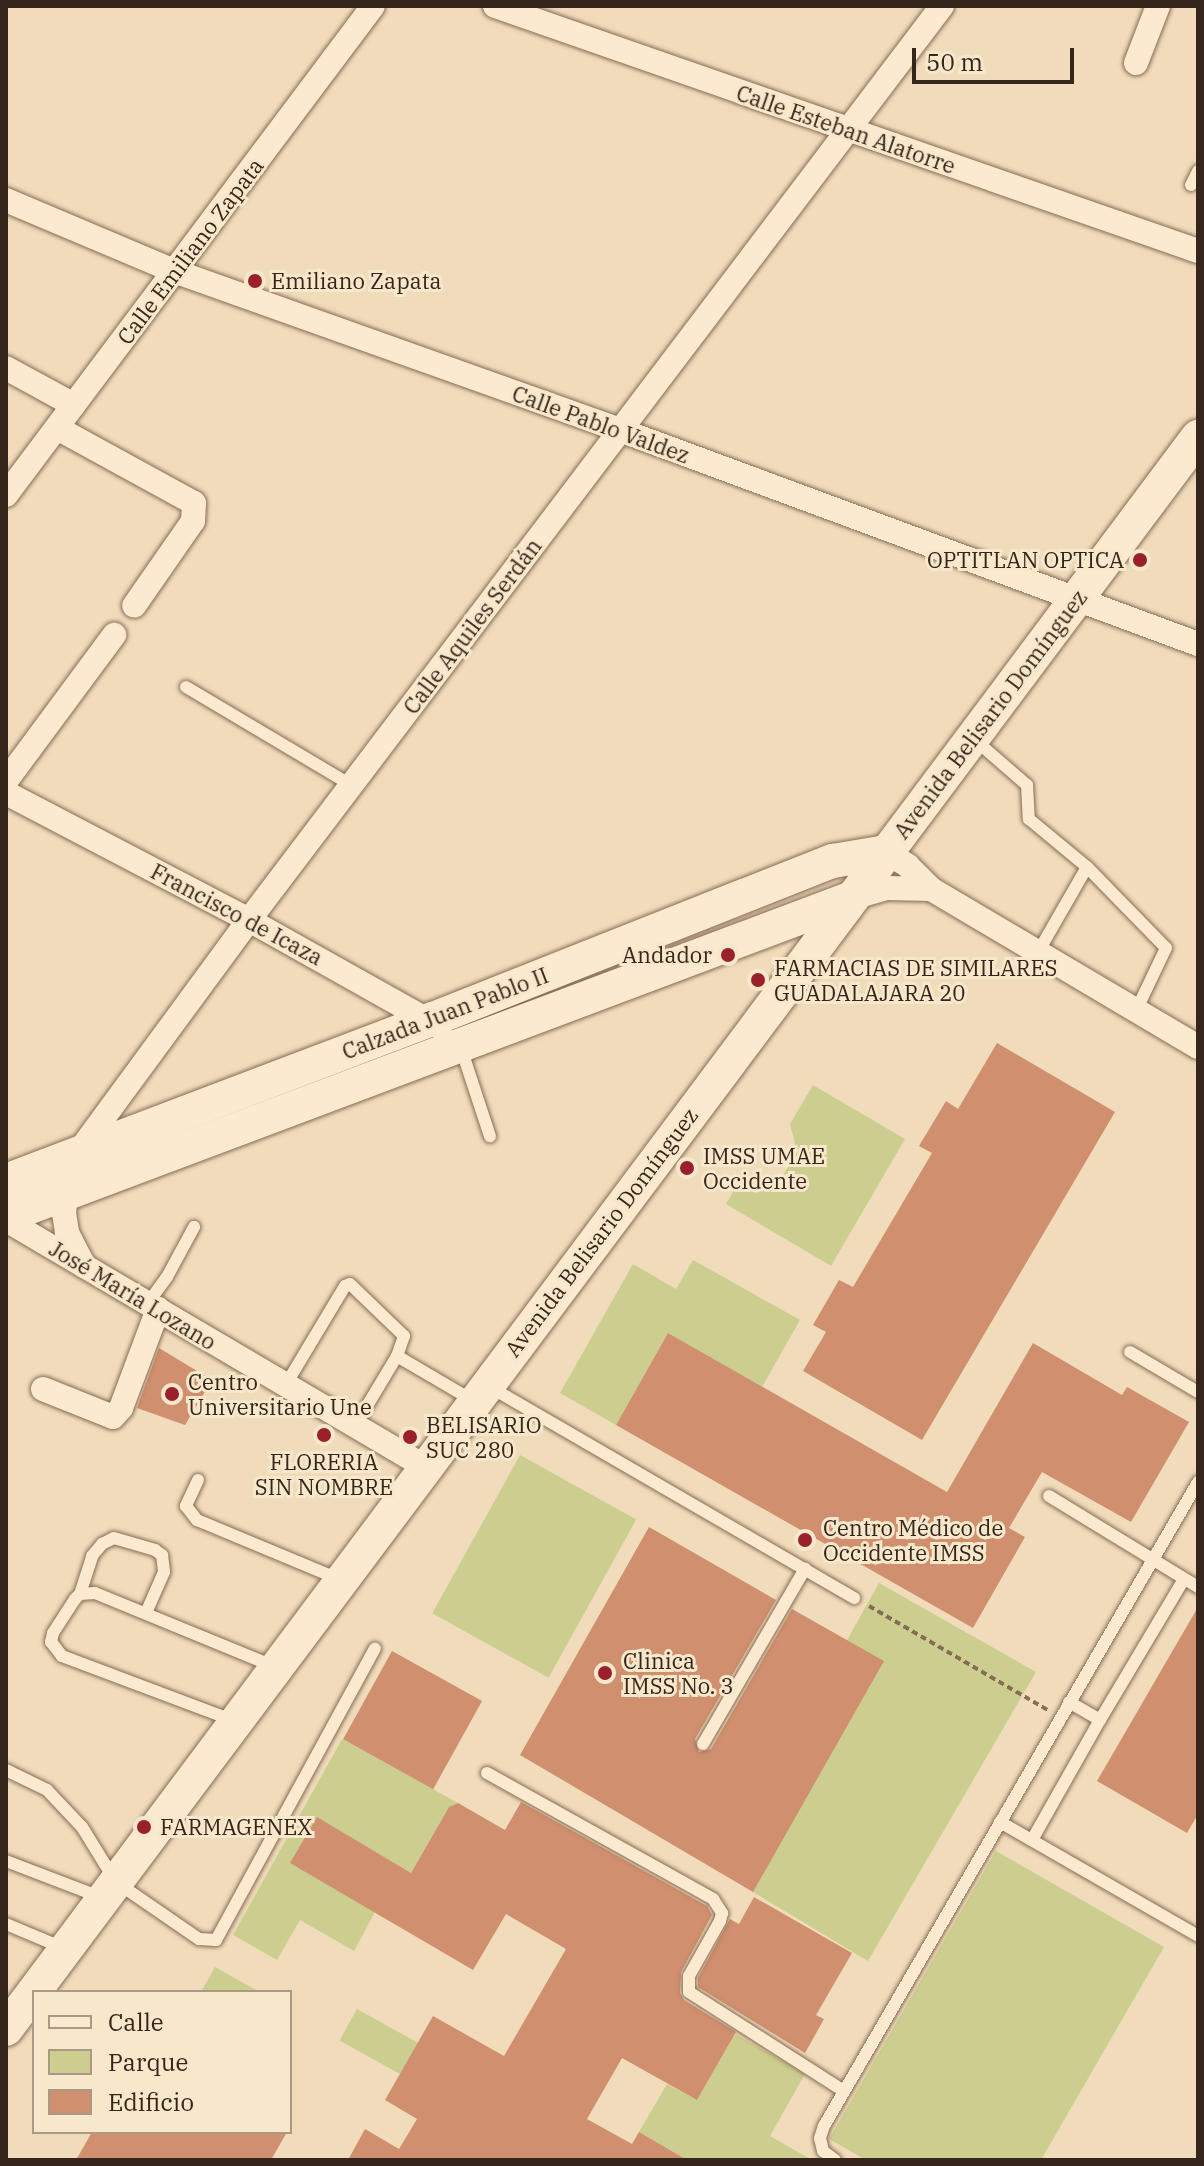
<!DOCTYPE html>
<html>
<head>
<meta charset="utf-8">
<style>
  body { margin:0 }
  #map { position:relative; width:1204px; height:2166px; overflow:hidden; background:#f0dcbb; font-family:"IBM Plex Serif",serif }
  div>[style] { position:absolute }
  .green>* { inset:0; background:#ccce8f; transform-origin:0 0 }
  .building>* { inset:0; background:#d08f6f; transform-origin:0 0 }
  .path>* { height:4px; margin-top:-2px; transform-origin:0; background:repeating-linear-gradient(90deg,#886b54 0 6px,transparent 0 10px) }
  .roads { filter:drop-shadow(0 0 2px #886b54) drop-shadow(0 0 2px #886b54) }
  .lane>* { height:12px; margin:-6px; padding:0 6px; transform-origin:6px; border-radius:6px; background:#fbeacf }
  .street>* { height:24px; margin:-12px; padding:0 12px; transform-origin:12px; border-radius:12px; background:#fbeacf }
  .secondary>* { height:34px; margin:-17px; padding:0 17px; transform-origin:17px; border-radius:17px; background:#fbeacf }
  .dots>* { width:22px; height:22px; translate:-50% -50%; box-sizing:border-box; border:4px solid #f7e7cb; border-radius:50% }
  span { translate:-50% -50%; white-space:nowrap; text-align:center; line-height:1.15; -webkit-text-stroke:6px #f7e7cb; paint-order:stroke }
  .street-label { font-size:22px; color:#36251a }
  .poi-label { font-size:22px; color:#36251a }
  .left { translate:0 -50%; text-align:left }
  .right { translate:-100% -50%; text-align:right }
  .frame { position:absolute; inset:0; border:8px solid #36251a; pointer-events:none }
  .legend { position:absolute; left:32px; top:1990px; width:260px; height:144px; box-sizing:border-box; background:#f7e7cb; border:2px solid #aa9984; margin:0; padding:10px 14px; list-style:none; font-size:24px; color:#36251a }
  .legend li { display:flex; align-items:center; gap:16px; height:40px }
  .legend b { width:40px; border:2px solid #aa9984 }
  .scale { position:absolute; left:912px; top:48px; width:162px; height:36px; box-sizing:border-box; border:4px solid #36251a; border-top:0; padding-left:10px; font-size:24px; line-height:28px; white-space:nowrap; color:#36251a; -webkit-text-stroke:6px #f7e7cb; paint-order:stroke }
</style>
</head>
<body>
<div id="map">
  <div class="green">
    <i style="clip-path:polygon(813px 1085px,905px 1139px,831px 1266px,726px 1204px,744px 1173px,774px 1190px,797px 1152px,790px 1124px)"></i>
    <i style="clip-path:polygon(693px 1260px,800px 1320px,762px 1387px,668px 1333px,616px 1425px,560px 1393px,633px 1264px,676px 1289px)"></i>
    <i style="left:520px;top:1455px;width:133px;height:181px;rotate:29deg"></i>
    <i style="clip-path:polygon(879px 1583px,1036px 1672px,868px 1961px,753px 1892px,847px 1640px)"></i>
    <i style="clip-path:polygon(342px 1739px,458px 1803px,449px 1807px,411px 1873px,317px 1818px,375px 1912px,354px 1951px,300px 1920px,277px 1960px,233px 1935px)"></i>
    <i style="clip-path:polygon(996px 1851px,1164px 1947px,1041px 2160px,866px 2160px,829px 2139px)"></i>
    <i style="clip-path:polygon(215px 1967px,258px 1991px,258px 1992px,201px 1992px)"></i>
    <i style="left:357px;top:2009px;width:70px;height:36px;rotate:29deg"></i>
    <i style="clip-path:polygon(735px 2034px,805px 2074px,770px 2136px,812px 2160px,687px 2160px,639px 2132px,667px 2084px,697px 2100px)"></i>
  </div>
  <div class="building">
    <i style="clip-path:polygon(997px 1043px,1115px 1112px,922px 1440px,803px 1371px,826px 1332px,813px 1325px,839px 1280px,853px 1287px,932px 1153px,919px 1146px,946px 1101px,958px 1109px)"></i>
    <i style="clip-path:polygon(668px 1333px,947px 1492px,1033px 1343px,1122px 1395px,1127px 1387px,1189px 1422px,1131px 1522px,1042px 1472px,1009px 1528px,1025px 1537px,973px 1628px,616px 1425px)"></i>
    <i style="clip-path:polygon(159px 1348px,212px 1380px,185px 1425px,137px 1408px)"></i>
    <i style="clip-path:polygon(649px 1527px,776px 1600px,695px 1739px,699px 1752px,711px 1749px,792px 1609px,884px 1661px,753px 1892px,520px 1755px)"></i>
    <i style="clip-path:polygon(1198px 1607px,1198px 1814px,1187px 1833px,1097px 1781px)"></i>
    <i style="left:392px;top:1651px;width:103px;height:101px;rotate:29deg"></i>
    <i style="clip-path:polygon(521px 1802px,707px 1906px,712px 1915px,681px 1972px,680px 1993px,684px 2000px,736px 2032px,697px 2100px,622px 2058px,587px 2119px,632px 2144px,639px 2132px,687px 2160px,348px 2160px,365px 2129px,399px 2149px,417px 2119px,385px 2100px,433px 2016px,504px 2056px,566px 1949px,506px 1914px,473px 1970px,290px 1863px,317px 1817px,411px 1873px,449px 1807px,458px 1803px,505px 1830px)"></i>
    <i style="clip-path:polygon(754px 1897px,852px 1953px,816px 2015px,824px 2019px,805px 2053px,698px 1987px,698px 1978px,730px 1919px,739px 1924px)"></i>
    <i style="clip-path:polygon(92px 2132px,287px 2132px,271px 2160px,76px 2160px)"></i>
  </div>
  <div class="path">
    <i style="left:869px;top:1606px;width:207px;rotate:30.2deg"></i>
  </div>
  <div class="roads">
    <div class="lane">
      <i style="left:1191px;top:185px;width:16px;rotate:-63deg"></i>
      <i style="left:186px;top:687px;width:192px;rotate:30.7deg"></i>
      <i style="left:975px;top:740px;width:69px;rotate:40.9deg"></i>
      <i style="left:1027px;top:785px;width:34px;rotate:87deg"></i>
      <i style="left:1029px;top:819px;width:75px;rotate:39.6deg"></i>
      <i style="left:1037px;top:954px;width:100px;rotate:-60.1deg"></i>
      <i style="left:1087px;top:867px;width:113px;rotate:45.7deg"></i>
      <i style="left:1166px;top:948px;width:70px;rotate:115.5deg"></i>
      <i style="left:461px;top:1048px;width:93px;rotate:71.8deg"></i>
      <i style="left:148px;top:1303px;width:32px;rotate:-54deg"></i>
      <i style="left:167px;top:1277px;width:57px;rotate:-61.6deg"></i>
      <i style="left:1130px;top:1352px;width:79px;rotate:30.5deg"></i>
      <i style="left:397px;top:1356px;width:87px;rotate:30.4deg"></i>
      <i style="left:285px;top:1386px;width:117px;rotate:-59deg"></i>
      <i style="left:345px;top:1286px;width:5px;rotate:-22deg"></i>
      <i style="left:350px;top:1284px;width:75px;rotate:43.9deg"></i>
      <i style="left:404px;top:1336px;width:21px;rotate:109deg"></i>
      <i style="left:397px;top:1356px;width:82px;rotate:121deg"></i>
      <i style="left:490px;top:1387px;width:421px;rotate:30.1deg"></i>
      <i style="left:198px;top:1480px;width:29px;rotate:115deg"></i>
      <i style="left:186px;top:1506px;width:18px;rotate:52deg"></i>
      <i style="left:197px;top:1520px;width:154px;rotate:22.6deg"></i>
      <i style="left:1049px;top:1496px;width:175px;rotate:31.4deg"></i>
      <i style="left:80px;top:1594px;width:40px;rotate:-72deg"></i>
      <i style="left:92px;top:1556px;width:16px;rotate:-50deg"></i>
      <i style="left:102px;top:1544px;width:13px;rotate:-27deg"></i>
      <i style="left:114px;top:1538px;width:43px;rotate:16.3deg"></i>
      <i style="left:155px;top:1550px;width:9px;rotate:36deg"></i>
      <i style="left:162px;top:1555px;width:17px;rotate:83deg"></i>
      <i style="left:164px;top:1572px;width:45px;rotate:113.7deg"></i>
      <i style="left:1069px;top:1702px;width:36px;rotate:30deg"></i>
      <i style="left:1100px;top:1720px;width:164px;rotate:-59.2deg"></i>
      <i style="left:232px;top:1720px;width:182px;rotate:-159.4deg"></i>
      <i style="left:62px;top:1656px;width:18px;rotate:-128deg"></i>
      <i style="left:51px;top:1642px;width:9px;rotate:-77deg"></i>
      <i style="left:53px;top:1633px;width:40px;rotate:-57.1deg"></i>
      <i style="left:75px;top:1599px;width:7px;rotate:-45deg"></i>
      <i style="left:80px;top:1594px;width:15px;rotate:-4deg"></i>
      <i style="left:95px;top:1593px;width:192px;rotate:22.3deg"></i>
      <i style="left:703px;top:1744px;width:203px;rotate:-59.8deg"></i>
      <i style="left:6px;top:1770px;width:46px;rotate:26deg"></i>
      <i style="left:47px;top:1790px;width:51px;rotate:46.6deg"></i>
      <i style="left:82px;top:1827px;width:65px;rotate:58.3deg"></i>
      <i style="left:116px;top:1882px;width:101px;rotate:34.5deg"></i>
      <i style="left:199px;top:1939px;width:17px;rotate:3deg"></i>
      <i style="left:216px;top:1940px;width:332px;rotate:-61.4deg"></i>
      <i style="left:487px;top:1773px;width:259px;rotate:29.1deg"></i>
      <i style="left:713px;top:1899px;width:17px;rotate:57deg"></i>
      <i style="left:722px;top:1913px;width:8px;rotate:104deg"></i>
      <i style="left:720px;top:1921px;width:63px;rotate:119.4deg"></i>
      <i style="left:689px;top:1976px;width:16px;rotate:90deg"></i>
      <i style="left:689px;top:1992px;width:184px;rotate:32.6deg"></i>
      <i style="left:1000px;top:1822px;width:228px;rotate:29.9deg"></i>
      <i style="left:1032px;top:1840px;width:138px;rotate:-60.5deg"></i>
      <i style="left:6px;top:1861px;width:101px;rotate:21deg"></i>
      <i style="left:6px;top:1924px;width:62px;rotate:22.8deg"></i>
      <i style="left:835px;top:2160px;width:15px;rotate:-143deg"></i>
      <i style="left:823px;top:2151px;width:13px;rotate:-103deg"></i>
      <i style="left:820px;top:2138px;width:13px;rotate:-72deg"></i>
      <i style="left:824px;top:2126px;width:745px;rotate:-59.85deg"></i>
    </div>
    <div class="street">
      <i style="left:495px;top:6px;width:744px;rotate:19.21deg"></i>
      <i style="left:1136px;top:63px;width:61px;rotate:-68.9deg"></i>
      <i style="left:6px;top:200px;width:182px;rotate:22.9deg"></i>
      <i style="left:174px;top:271px;width:473px;rotate:19.6deg"></i>
      <i style="left:620px;top:430px;width:616px;rotate:20.32deg"></i>
      <i style="left:6px;top:368px;width:77px;rotate:28.6deg"></i>
      <i style="left:57px;top:428px;width:156px;rotate:28.7deg"></i>
      <i style="left:194px;top:503px;width:18px;rotate:93deg"></i>
      <i style="left:193px;top:521px;width:103px;rotate:124.8deg"></i>
      <i style="left:6px;top:495px;width:611px;rotate:-53.11deg"></i>
      <i style="left:6px;top:781px;width:182px;rotate:-53.5deg"></i>
      <i style="left:6px;top:793px;width:274px;rotate:27.6deg"></i>
      <i style="left:249px;top:920px;width:219px;rotate:29.3deg"></i>
      <i style="left:886px;top:852px;width:26px;rotate:32deg"></i>
      <i style="left:908px;top:866px;width:33px;rotate:45deg"></i>
      <i style="left:931px;top:889px;width:310px;rotate:30.6deg"></i>
      <i style="left:852px;top:898px;width:36px;rotate:-16deg"></i>
      <i style="left:887px;top:888px;width:44px;rotate:1.3deg"></i>
      <i style="left:6px;top:1220px;width:487px;rotate:30.5deg"></i>
      <i style="left:84px;top:1266px;width:38px;rotate:-117deg"></i>
      <i style="left:67px;top:1232px;width:18px;rotate:-99deg"></i>
      <i style="left:64px;top:1214px;width:40px;rotate:-84.3deg"></i>
      <i style="left:68px;top:1174px;width:22px;rotate:-66deg"></i>
      <i style="left:77px;top:1154px;width:290px;rotate:-53.7deg"></i>
      <i style="left:249px;top:920px;width:1147px;rotate:-52.83deg"></i>
      <i style="left:43px;top:1389px;width:75px;rotate:21.8deg"></i>
      <i style="left:113px;top:1417px;width:12px;rotate:-48deg"></i>
      <i style="left:121px;top:1408px;width:106px;rotate:-69.5deg"></i>
    </div>
    <div class="secondary">
      <i style="left:6px;top:1181px;width:457px;rotate:-20.8deg"></i>
      <i style="left:433px;top:1019px;width:430px;rotate:-21.6deg"></i>
      <i style="left:833px;top:861px;width:54px;rotate:-9.6deg"></i>
      <i style="left:6px;top:1216px;width:904px;rotate:-20.6deg"></i>
      <i style="left:6px;top:2029px;width:1989px;rotate:-53.18deg"></i>
    </div>
  </div>
  <div class="dots">
    <i style="left:255px;top:281px;background:#9a212c"></i>
    <i style="left:1140px;top:560px;background:#9a212c"></i>
    <i style="left:728px;top:955px;background:#9a212c"></i>
    <i style="left:758px;top:980px;background:#9a212c"></i>
    <i style="left:687px;top:1168px;background:#9a212c"></i>
    <i style="left:172px;top:1394px;background:#9a212c"></i>
    <i style="left:324px;top:1435px;background:#9a212c"></i>
    <i style="left:410px;top:1437px;background:#9a212c"></i>
    <i style="left:805px;top:1540px;background:#9a212c"></i>
    <i style="left:605px;top:1673px;background:#9a212c"></i>
    <i style="left:144px;top:1827px;background:#9a212c"></i>
  </div>
  <div class="street-label">
    <span style="left:846px;top:129px;rotate:19deg">Calle Esteban Alatorre</span>
    <span style="left:190px;top:251px;rotate:-53deg">Calle Emiliano Zapata</span>
    <span style="left:601px;top:424px;rotate:20deg">Calle Pablo Valdez</span>
    <span style="left:472px;top:626px;rotate:-53deg">Calle Aquiles Serdán</span>
    <span style="left:990px;top:714px;rotate:-53deg">Avenida Belisario Domínguez</span>
    <span style="left:237px;top:914px;rotate:28deg">Francisco de Icaza</span>
    <span style="left:445px;top:1013px;rotate:-21deg">Calzada Juan Pablo II</span>
    <span style="left:601px;top:1232px;rotate:-53deg">Avenida Belisario Domínguez</span>
    <span style="left:133px;top:1295px;rotate:31deg">José María Lozano</span>
  </div>
  <div class="poi-label">
    <span class="left" style="left:271px;top:281px">Emiliano Zapata</span>
    <span class="right" style="left:1124px;top:560px">OPTITLAN OPTICA</span>
    <span class="right" style="left:712px;top:955px">Andador</span>
    <span class="left" style="left:774px;top:980px">FARMACIAS DE SIMILARES<br>GUADALAJARA 20</span>
    <span class="left" style="left:703px;top:1168px">IMSS UMAE<br>Occidente</span>
    <span class="left" style="left:188px;top:1394px">Centro<br>Universitario Une</span>
    <span class="left" style="left:426px;top:1437px">BELISARIO<br>SUC 280</span>
    <span style="left:324px;top:1474px">FLORERIA<br>SIN NOMBRE</span>
    <span class="left" style="left:823px;top:1540px">Centro Médico de<br>Occidente IMSS</span>
    <span class="left" style="left:623px;top:1673px">Clinica<br>IMSS No. 3</span>
    <span class="left" style="left:160px;top:1827px">FARMAGENEX</span>
  </div>
  <div class="frame"></div>
  <ul class="legend">
  <li><b style="height:10px;background:#fbeacf"></b>Calle</li>
  <li><b style="height:22px;background:#ccce8f"></b>Parque</li>
  <li><b style="height:22px;background:#d08f6f"></b>Edificio</li>
  </ul>
  <div class="scale">50 m</div>
</div>
</body>
</html>
